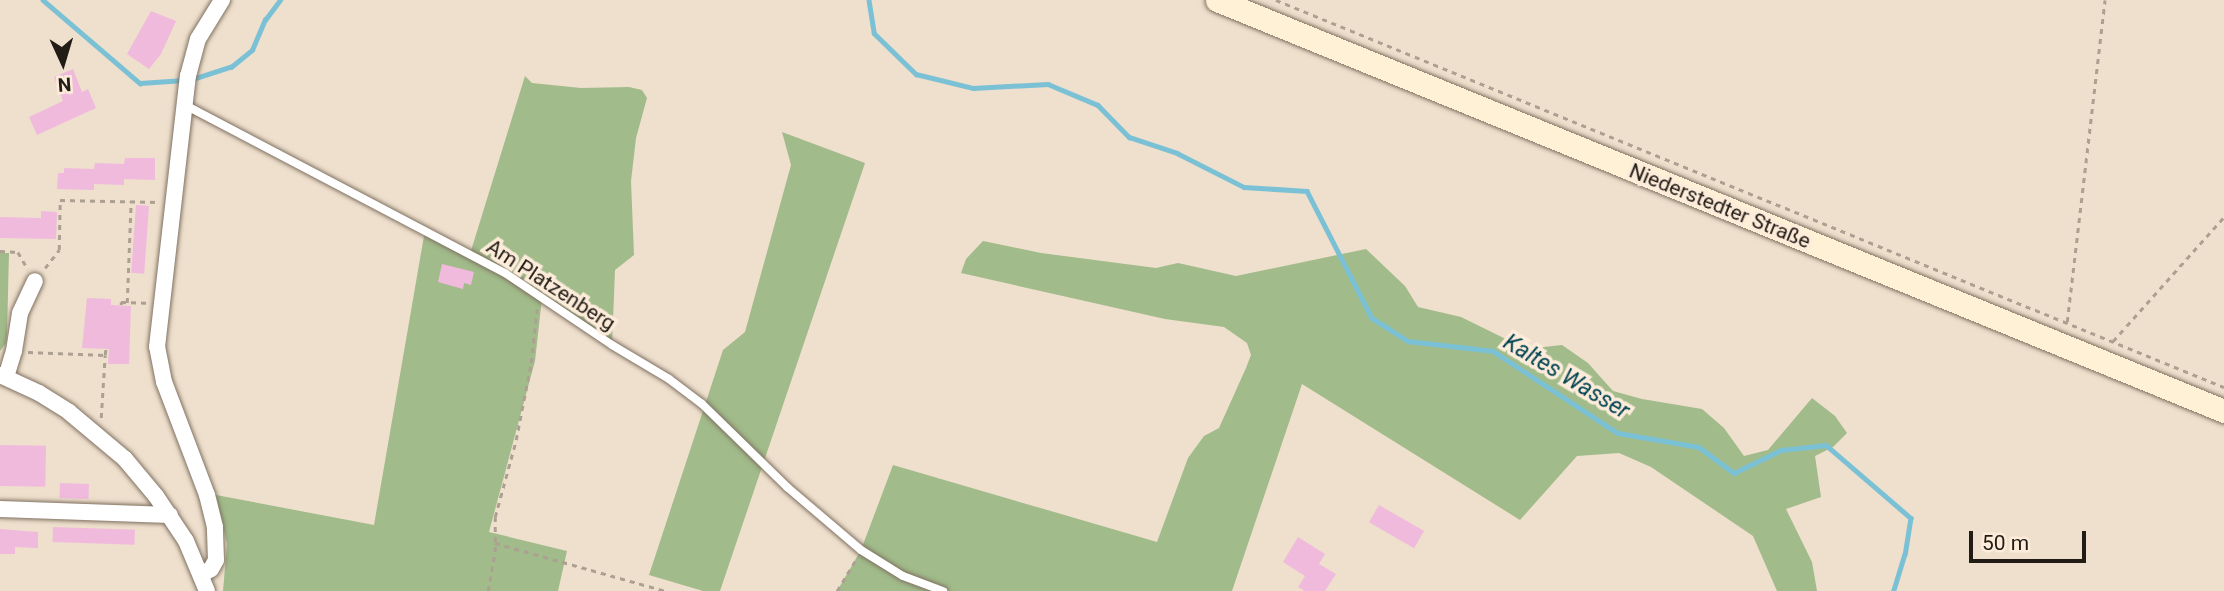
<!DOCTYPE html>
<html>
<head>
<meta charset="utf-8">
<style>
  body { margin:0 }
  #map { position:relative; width:2224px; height:591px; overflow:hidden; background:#efdfcd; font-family:Roboto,sans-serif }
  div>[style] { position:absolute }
  .green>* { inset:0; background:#a1bb8a }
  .stream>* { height:4.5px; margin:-2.25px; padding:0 2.25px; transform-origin:2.25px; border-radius:2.25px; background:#7bc1d6 }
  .building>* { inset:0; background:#f0badd; transform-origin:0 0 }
  .path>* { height:2.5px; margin-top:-1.25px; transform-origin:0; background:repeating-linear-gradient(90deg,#aca092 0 5px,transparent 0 10px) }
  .roads { filter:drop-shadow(0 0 2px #7f7161) drop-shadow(0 0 2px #7f7161) }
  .lane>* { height:8px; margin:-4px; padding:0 4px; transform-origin:4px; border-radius:4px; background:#fff }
  .street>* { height:16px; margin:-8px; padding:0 8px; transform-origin:8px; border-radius:8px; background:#fff }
  .secondary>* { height:23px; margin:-11.5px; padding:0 11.5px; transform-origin:11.5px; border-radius:11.5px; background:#fef1d6 }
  span { translate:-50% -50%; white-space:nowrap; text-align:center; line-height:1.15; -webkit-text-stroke:7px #fdecda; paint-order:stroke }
  .street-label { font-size:21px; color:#221c16 }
  .water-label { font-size:23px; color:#024453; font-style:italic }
  .north { position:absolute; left:28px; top:28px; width:70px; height:70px; -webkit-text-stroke:5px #fdecda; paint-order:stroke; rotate:176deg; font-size:19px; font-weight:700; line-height:28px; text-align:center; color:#221c16 }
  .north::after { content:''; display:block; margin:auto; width:24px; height:32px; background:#221c16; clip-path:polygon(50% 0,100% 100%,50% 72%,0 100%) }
  .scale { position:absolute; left:1969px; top:531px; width:117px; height:32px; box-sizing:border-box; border:4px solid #221c16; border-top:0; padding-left:9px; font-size:21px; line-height:24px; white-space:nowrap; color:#221c16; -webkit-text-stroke:5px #fdecda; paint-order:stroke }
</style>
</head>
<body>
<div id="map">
  <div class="green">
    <i style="clip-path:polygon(525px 76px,532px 83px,581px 88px,629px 87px,642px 90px,647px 98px,636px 138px,631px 181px,634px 255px,615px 270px,612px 345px,542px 298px,535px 361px,489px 532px,567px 551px,558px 591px,223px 591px,227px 544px,216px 495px,374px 525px,425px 230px,470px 254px)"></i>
    <i style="clip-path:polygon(782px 132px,865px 163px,720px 591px,703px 591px,649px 575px,723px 350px,745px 332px,791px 165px)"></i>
    <i style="clip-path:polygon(983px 241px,1041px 253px,1156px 268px,1178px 263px,1236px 276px,1366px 249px,1405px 286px,1418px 307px,1461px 317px,1526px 349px,1562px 345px,1588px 363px,1613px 391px,1642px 399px,1702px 409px,1724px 428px,1744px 456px,1768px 450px,1812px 398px,1835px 416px,1847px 433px,1833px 447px,1815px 456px,1821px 497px,1786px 509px,1812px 562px,1817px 591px,1777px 591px,1753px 536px,1651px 467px,1619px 453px,1577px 456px,1520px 520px,1302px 384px,1232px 591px,837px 591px,861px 550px,893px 465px,1157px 542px,1188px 458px,1204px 436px,1219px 428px,1246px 368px,1251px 355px,1247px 343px,1224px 327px,1165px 319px,961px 273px,966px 259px)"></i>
    <i style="clip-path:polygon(0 253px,9px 253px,7px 334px,6px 343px,0 351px)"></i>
  </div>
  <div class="stream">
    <i style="left:43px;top:0;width:128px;rotate:40.6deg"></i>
    <i style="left:140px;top:83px;width:44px;rotate:-3.9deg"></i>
    <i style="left:869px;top:0;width:33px;rotate:81deg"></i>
    <i style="left:874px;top:33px;width:59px;rotate:44.3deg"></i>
    <i style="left:916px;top:74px;width:59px;rotate:13.8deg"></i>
    <i style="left:973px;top:88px;width:75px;rotate:-3.1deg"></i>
    <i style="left:1048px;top:84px;width:54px;rotate:22.8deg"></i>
    <i style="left:1098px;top:105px;width:45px;rotate:45.9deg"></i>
    <i style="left:1129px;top:137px;width:51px;rotate:18.4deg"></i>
    <i style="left:1177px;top:153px;width:75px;rotate:26.9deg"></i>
    <i style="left:1244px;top:187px;width:63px;rotate:3.6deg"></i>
    <i style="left:1307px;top:191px;width:143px;rotate:62.9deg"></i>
    <i style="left:1372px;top:318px;width:43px;rotate:32.6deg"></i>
    <i style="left:1408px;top:341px;width:86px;rotate:6.7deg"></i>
    <i style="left:1493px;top:351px;width:149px;rotate:33.3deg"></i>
    <i style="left:1618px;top:433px;width:82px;rotate:9.8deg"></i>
    <i style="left:1699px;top:447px;width:44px;rotate:36.6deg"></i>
    <i style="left:1734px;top:473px;width:52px;rotate:-26.1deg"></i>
    <i style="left:1781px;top:450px;width:45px;rotate:-6.3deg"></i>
    <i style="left:1826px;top:445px;width:112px;rotate:40.7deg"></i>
    <i style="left:1911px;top:518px;width:36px;rotate:99deg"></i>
    <i style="left:1905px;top:554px;width:39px;rotate:107deg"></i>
    <i style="left:193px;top:79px;width:40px;rotate:-18deg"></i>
    <i style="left:231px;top:67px;width:27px;rotate:-39deg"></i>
    <i style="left:252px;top:50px;width:33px;rotate:-67deg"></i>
    <i style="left:265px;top:20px;width:25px;rotate:-53deg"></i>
  </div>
  <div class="building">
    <i style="clip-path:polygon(151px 11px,176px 21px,161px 54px,149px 69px,127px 54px)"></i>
    <i style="clip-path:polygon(73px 69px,82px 92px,88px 89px,96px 108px,37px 135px,29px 117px,63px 101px,54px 77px)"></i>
    <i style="clip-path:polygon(125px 158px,155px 158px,155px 180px,124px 179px,124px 185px,94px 184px,94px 190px,57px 189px,58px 173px,64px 173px,64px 168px,94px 169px,95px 163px,124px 164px)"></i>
    <i style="left:136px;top:205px;width:13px;height:68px;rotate:4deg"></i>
    <i style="clip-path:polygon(41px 211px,57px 212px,56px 239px,0 238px,0 217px,41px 218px)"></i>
    <i style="clip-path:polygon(442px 264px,474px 272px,471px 285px,464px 283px,463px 289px,438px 282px)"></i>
    <i style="clip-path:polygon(87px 298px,111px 299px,111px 305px,131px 306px,129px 364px,108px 364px,109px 349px,82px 348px)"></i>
    <i style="left:0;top:445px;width:46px;height:41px;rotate:1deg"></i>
    <i style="left:60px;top:483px;width:29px;height:15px;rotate:2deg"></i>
    <i style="left:1379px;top:505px;width:52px;height:20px;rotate:30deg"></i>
    <i style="left:53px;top:527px;width:82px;height:15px;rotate:2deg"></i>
    <i style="clip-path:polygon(0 529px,38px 532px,38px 548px,15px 547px,15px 554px,0 554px)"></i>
    <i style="clip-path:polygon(1298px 537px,1325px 554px,1319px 564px,1336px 574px,1325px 591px,1305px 591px,1298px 587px,1305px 576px,1283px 562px)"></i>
  </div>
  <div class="path">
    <i style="left:1276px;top:0;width:1024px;rotate:22.21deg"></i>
    <i style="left:0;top:251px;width:18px;rotate:3deg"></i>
    <i style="left:18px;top:252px;width:20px;rotate:60deg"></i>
    <i style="left:45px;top:268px;width:23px;rotate:-52deg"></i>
    <i style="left:59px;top:250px;width:50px;rotate:-88.9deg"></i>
    <i style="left:60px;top:200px;width:99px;rotate:1.2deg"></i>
    <i style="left:127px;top:303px;width:102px;rotate:-87.8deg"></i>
    <i style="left:121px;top:305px;width:3px;rotate:-90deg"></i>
    <i style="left:121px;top:302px;width:25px;rotate:2deg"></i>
    <i style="left:2067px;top:322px;width:324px;rotate:-83.3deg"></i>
    <i style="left:2113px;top:341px;width:166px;rotate:-48.2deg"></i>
    <i style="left:28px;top:352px;width:77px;rotate:2.2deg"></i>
    <i style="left:105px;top:355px;width:9px;rotate:-84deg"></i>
    <i style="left:101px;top:418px;width:63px;rotate:-86.4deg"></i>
    <i style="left:495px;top:543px;width:178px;rotate:15.7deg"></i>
    <i style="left:488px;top:591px;width:40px;rotate:-80deg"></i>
    <i style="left:495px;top:552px;width:35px;rotate:-90deg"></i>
    <i style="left:495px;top:517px;width:80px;rotate:-74.7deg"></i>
    <i style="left:516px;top:440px;width:78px;rotate:-79deg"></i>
    <i style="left:531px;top:363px;width:54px;rotate:-83.7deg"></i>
    <i style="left:837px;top:591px;width:37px;rotate:-59deg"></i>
  </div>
  <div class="roads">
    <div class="lane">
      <i style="left:185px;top:105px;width:361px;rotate:27.7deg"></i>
      <i style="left:505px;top:273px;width:129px;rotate:33.9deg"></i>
      <i style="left:612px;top:345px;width:66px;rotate:30.8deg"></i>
      <i style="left:669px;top:379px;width:41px;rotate:37.1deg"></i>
      <i style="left:702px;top:404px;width:119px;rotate:44.3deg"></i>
      <i style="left:787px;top:487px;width:97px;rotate:40.4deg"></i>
      <i style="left:861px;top:550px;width:49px;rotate:31.8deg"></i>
      <i style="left:903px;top:576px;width:43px;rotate:20.6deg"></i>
    </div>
    <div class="street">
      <i style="left:0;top:375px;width:43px;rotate:24.8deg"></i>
      <i style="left:39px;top:393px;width:36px;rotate:32deg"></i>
      <i style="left:69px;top:412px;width:73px;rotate:40deg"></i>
      <i style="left:125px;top:459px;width:48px;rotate:50deg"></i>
      <i style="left:156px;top:496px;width:54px;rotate:56.3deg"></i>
      <i style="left:186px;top:541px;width:54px;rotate:67.2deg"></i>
      <i style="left:6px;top:377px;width:27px;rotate:-73deg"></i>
      <i style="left:14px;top:351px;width:38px;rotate:-81deg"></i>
      <i style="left:20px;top:313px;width:35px;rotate:-65deg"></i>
      <i style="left:0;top:509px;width:170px;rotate:2deg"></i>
      <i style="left:202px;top:574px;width:10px;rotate:-29deg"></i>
      <i style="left:211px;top:569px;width:10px;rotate:-61deg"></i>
      <i style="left:216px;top:560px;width:33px;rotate:-92deg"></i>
      <i style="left:215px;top:527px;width:33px;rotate:-104deg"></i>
      <i style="left:207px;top:495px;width:121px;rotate:-110.8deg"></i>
      <i style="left:164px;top:382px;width:36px;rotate:-101deg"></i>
      <i style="left:157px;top:347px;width:273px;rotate:-83.5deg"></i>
      <i style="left:188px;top:76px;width:38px;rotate:-75deg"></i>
      <i style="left:198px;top:39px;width:46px;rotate:-58.4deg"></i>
    </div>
    <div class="secondary">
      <i style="left:1217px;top:0;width:1088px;rotate:22.2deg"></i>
    </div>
  </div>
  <div class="street-label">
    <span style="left:1720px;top:206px;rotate:22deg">Niederstedter Straße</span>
    <span style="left:551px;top:285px;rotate:33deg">Am Platzenberg</span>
  </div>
  <div class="water-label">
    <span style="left:1566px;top:377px;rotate:31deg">Kaltes Wasser</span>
  </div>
  <div class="north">N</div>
  <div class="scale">50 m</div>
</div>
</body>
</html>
